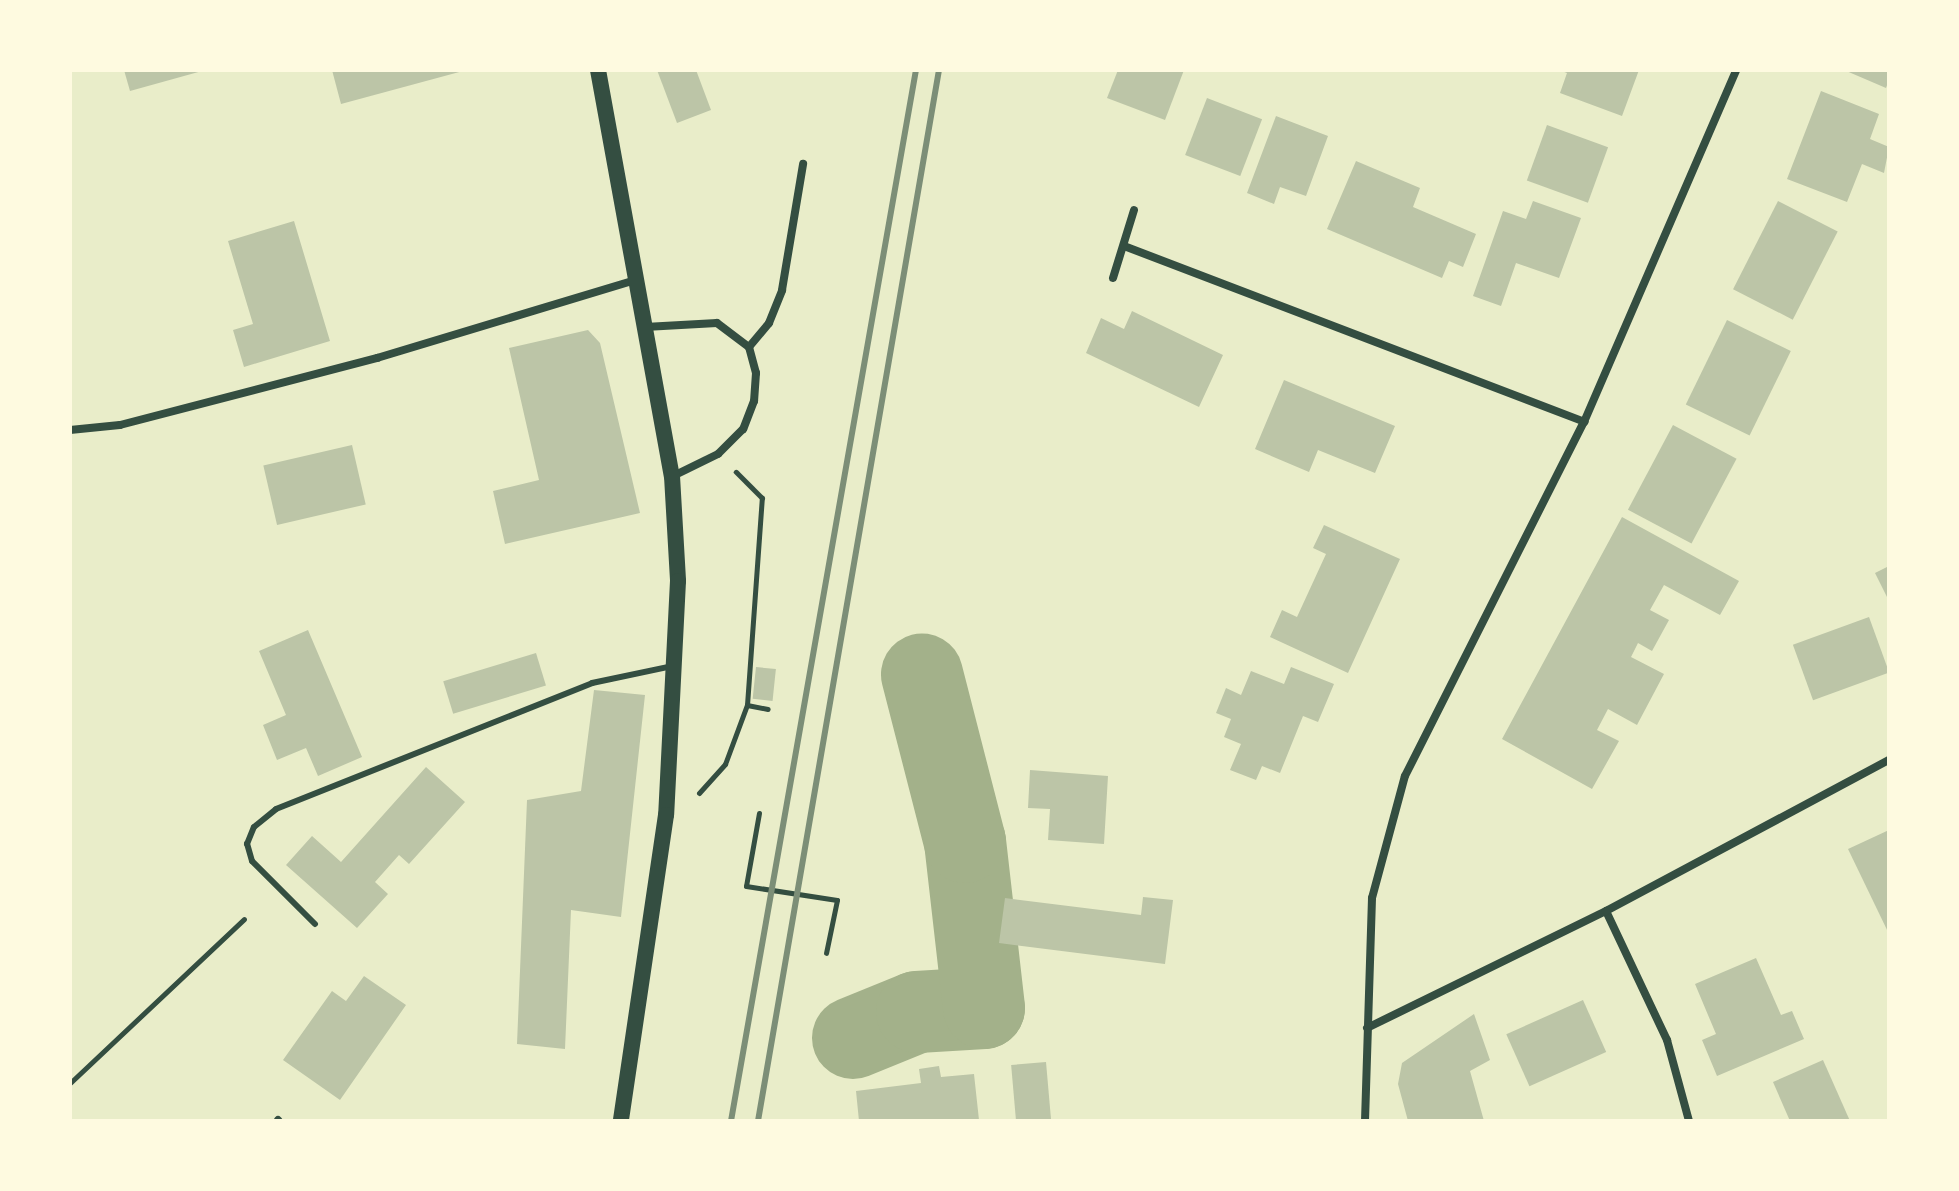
<!DOCTYPE html>
<html>
<head>
<meta charset="utf-8">
<style>
  body { margin:0 }
  #map { position:relative; width:1959px; height:1191px; overflow:hidden; background:#e9edc9; font-family:"Fira Sans Condensed",sans-serif }
  div>[style] { position:absolute }
  .river>* { height:82px; margin:-41px; padding:0 41px; transform-origin:41px; border-radius:41px; background:#a3b18a }
  .building>* { inset:0; background:#bcc5a7; transform-origin:0 0 }
  .path>* { height:5px; margin:-2.5px; padding:0 2.5px; transform-origin:2.5px; border-radius:2.5px; background:#344e41 }
  .service>* { height:6px; margin:-3px; padding:0 3px; transform-origin:3px; border-radius:3px; background:#344e41 }
  .minor>* { height:8px; margin:-4px; padding:0 4px; transform-origin:4px; border-radius:4px; background:#344e41 }
  .secondary>* { height:16px; margin:-8px; padding:0 8px; transform-origin:8px; border-radius:8px; background:#344e41 }
  .rail>* { height:6px; margin:-3px; padding:0 3px; transform-origin:3px; border-radius:3px; background:#7c8e77 }
  span { translate:-50% -50%; white-space:nowrap; text-align:center; line-height:1.15; -webkit-text-stroke:6px #fefae0; paint-order:stroke }
  .frame { position:absolute; inset:0; border:72px solid #fefae0; pointer-events:none }
</style>
</head>
<body>
<div id="map">
  <div class="river">
    <i style="left:853px;top:1038px;width:69px;rotate:-22.1deg"></i>
    <i style="left:917px;top:1012px;width:67px;rotate:-3.4deg"></i>
    <i style="left:984px;top:1008px;width:167px;rotate:-96.5deg"></i>
    <i style="left:965px;top:842px;width:173px;rotate:-104.4deg"></i>
  </div>
  <div class="building">
    <i style="clip-path:polygon(124px 70px,202px 70px,202px 71px,130px 91px)"></i>
    <i style="clip-path:polygon(332px 70px,462px 70px,463px 71px,341px 104px)"></i>
    <i style="clip-path:polygon(657px 70px,696px 70px,711px 110px,677px 123px)"></i>
    <i style="clip-path:polygon(1118px 70px,1184px 70px,1165px 120px,1107px 98px)"></i>
    <i style="clip-path:polygon(1559px 70px,1639px 70px,1622px 116px,1560px 93px,1567px 73px)"></i>
    <i style="clip-path:polygon(1844px 70px,1889px 70px,1889px 80px,1886px 88px)"></i>
    <i style="clip-path:polygon(1821px 91px,1879px 114px,1870px 139px,1889px 147px,1884px 173px,1862px 164px,1847px 202px,1787px 179px)"></i>
    <i style="left:1207px;top:98px;width:59px;height:61px;rotate:21deg"></i>
    <i style="clip-path:polygon(1276px 116px,1328px 136px,1306px 196px,1280px 187px,1274px 204px,1247px 193px)"></i>
    <i style="left:1547px;top:125px;width:65px;height:59px;rotate:20deg"></i>
    <i style="clip-path:polygon(1356px 161px,1420px 188px,1413px 207px,1476px 234px,1463px 267px,1449px 261px,1442px 278px,1327px 229px)"></i>
    <i style="clip-path:polygon(1533px 201px,1581px 218px,1559px 278px,1516px 263px,1501px 306px,1473px 296px,1503px 211px,1526px 219px)"></i>
    <i style="left:1778px;top:201px;width:67px;height:99px;rotate:27deg"></i>
    <i style="clip-path:polygon(294px 221px,330px 341px,244px 367px,233px 330px,253px 324px,228px 241px)"></i>
    <i style="clip-path:polygon(1132px 311px,1223px 355px,1199px 407px,1086px 353px,1101px 318px,1124px 329px)"></i>
    <i style="left:1727px;top:320px;width:71px;height:94px;rotate:26deg"></i>
    <i style="clip-path:polygon(588px 330px,600px 343px,640px 513px,505px 544px,493px 491px,539px 480px,509px 348px)"></i>
    <i style="clip-path:polygon(1284px 380px,1395px 426px,1375px 473px,1318px 450px,1309px 472px,1255px 449px)"></i>
    <i style="left:1673px;top:425px;width:72px;height:96px;rotate:28deg"></i>
    <i style="left:352px;top:445px;width:61px;height:91px;rotate:77deg"></i>
    <i style="clip-path:polygon(1622px 517px,1739px 581px,1720px 615px,1664px 585px,1650px 610px,1669px 620px,1652px 651px,1638px 643px,1631px 657px,1664px 674px,1637px 725px,1608px 709px,1597px 730px,1619px 741px,1592px 789px,1502px 739px)"></i>
    <i style="clip-path:polygon(1324px 525px,1400px 559px,1348px 673px,1270px 637px,1282px 610px,1297px 617px,1326px 554px,1313px 548px)"></i>
    <i style="clip-path:polygon(1889px 566px,1889px 601px,1875px 573px)"></i>
    <i style="left:1869px;top:617px;width:59px;height:81px;rotate:70deg"></i>
    <i style="clip-path:polygon(308px 630px,362px 757px,318px 776px,306px 748px,277px 760px,263px 725px,286px 715px,259px 651px)"></i>
    <i style="left:536px;top:653px;width:34px;height:97px;rotate:73deg"></i>
    <i style="left:756px;top:667px;width:20px;height:32px;rotate:6deg"></i>
    <i style="clip-path:polygon(1291px 667px,1334px 684px,1318px 722px,1303px 716px,1280px 773px,1262px 766px,1256px 780px,1230px 770px,1241px 744px,1224px 737px,1231px 719px,1216px 713px,1226px 688px,1241px 695px,1251px 671px,1284px 684px)"></i>
    <i style="clip-path:polygon(594px 690px,645px 695px,621px 917px,571px 910px,565px 1049px,517px 1044px,527px 800px,581px 791px)"></i>
    <i style="clip-path:polygon(426px 767px,465px 802px,409px 864px,399px 855px,375px 882px,388px 894px,357px 928px,286px 865px,312px 836px,341px 862px)"></i>
    <i style="clip-path:polygon(1030px 770px,1108px 776px,1104px 844px,1048px 840px,1050px 809px,1028px 808px)"></i>
    <i style="clip-path:polygon(1889px 830px,1889px 934px,1848px 849px)"></i>
    <i style="clip-path:polygon(1143px 897px,1173px 900px,1165px 964px,999px 943px,1005px 898px,1141px 915px)"></i>
    <i style="clip-path:polygon(1756px 958px,1781px 1015px,1792px 1011px,1804px 1039px,1717px 1076px,1702px 1040px,1716px 1034px,1695px 984px)"></i>
    <i style="clip-path:polygon(364px 976px,406px 1005px,340px 1100px,283px 1060px,332px 991px,346px 1001px)"></i>
    <i style="left:1583px;top:1000px;width:57px;height:84px;rotate:66deg"></i>
    <i style="clip-path:polygon(1474px 1014px,1490px 1060px,1470px 1071px,1484px 1121px,1408px 1121px,1398px 1084px,1402px 1063px)"></i>
    <i style="clip-path:polygon(1823px 1060px,1850px 1121px,1790px 1121px,1773px 1082px)"></i>
    <i style="left:1046px;top:1062px;width:59px;height:35px;rotate:85deg"></i>
    <i style="clip-path:polygon(939px 1066px,941px 1077px,974px 1074px,979px 1120px,859px 1121px,856px 1091px,921px 1083px,919px 1069px)"></i>
  </div>
  <div class="path">
    <i style="left:747px;top:705px;width:21px;rotate:11deg"></i>
    <i style="left:699px;top:793px;width:39px;rotate:-48deg"></i>
    <i style="left:725px;top:764px;width:63px;rotate:-69.6deg"></i>
    <i style="left:747px;top:705px;width:208px;rotate:-85.9deg"></i>
    <i style="left:762px;top:498px;width:37px;rotate:-135deg"></i>
    <i style="left:759px;top:813px;width:74px;rotate:100.1deg"></i>
    <i style="left:746px;top:886px;width:92px;rotate:8.7deg"></i>
    <i style="left:837px;top:900px;width:54px;rotate:101.7deg"></i>
    <i style="left:70px;top:1083px;width:239px;rotate:-43.3deg"></i>
  </div>
  <div class="service">
    <i style="left:315px;top:924px;width:89px;rotate:-135deg"></i>
    <i style="left:252px;top:861px;width:18px;rotate:-106deg"></i>
    <i style="left:247px;top:844px;width:18px;rotate:-68deg"></i>
    <i style="left:254px;top:827px;width:28px;rotate:-39deg"></i>
    <i style="left:276px;top:809px;width:340px;rotate:-21.7deg"></i>
    <i style="left:592px;top:683px;width:83px;rotate:-11.9deg"></i>
  </div>
  <div class="minor">
    <i style="left:1124px;top:246px;width:493px;rotate:20.9deg"></i>
    <i style="left:1113px;top:278px;width:71px;rotate:-72.8deg"></i>
    <i style="left:645px;top:327px;width:72px;rotate:-3.2deg"></i>
    <i style="left:717px;top:323px;width:40px;rotate:37deg"></i>
    <i style="left:749px;top:347px;width:27px;rotate:75deg"></i>
    <i style="left:756px;top:373px;width:28px;rotate:94deg"></i>
    <i style="left:754px;top:401px;width:30px;rotate:111deg"></i>
    <i style="left:743px;top:429px;width:35px;rotate:135deg"></i>
    <i style="left:718px;top:454px;width:50px;rotate:153.9deg"></i>
    <i style="left:749px;top:347px;width:31px;rotate:-50deg"></i>
    <i style="left:769px;top:323px;width:35px;rotate:-68deg"></i>
    <i style="left:782px;top:290px;width:128px;rotate:-80.5deg"></i>
    <i style="left:70px;top:430px;width:50px;rotate:-5.7deg"></i>
    <i style="left:120px;top:425px;width:266px;rotate:-14.6deg"></i>
    <i style="left:377px;top:358px;width:270px;rotate:-16.8deg"></i>
    <i style="left:1606px;top:911px;width:143px;rotate:64.7deg"></i>
    <i style="left:1667px;top:1040px;width:84px;rotate:74.8deg"></i>
    <i style="left:1367px;top:1028px;width:266px;rotate:-26.1deg"></i>
    <i style="left:1606px;top:911px;width:321px;rotate:-28.1deg"></i>
    <i style="left:278px;top:1120px;width:1px;rotate:45deg"></i>
    <i style="left:1365px;top:1121px;width:223px;rotate:-88.2deg"></i>
    <i style="left:1372px;top:898px;width:126px;rotate:-74.9deg"></i>
    <i style="left:1405px;top:776px;width:397px;rotate:-63.2deg"></i>
    <i style="left:1584px;top:422px;width:383px;rotate:-66.6deg"></i>
  </div>
  <div class="secondary">
    <i style="left:598px;top:70px;width:413px;rotate:79.7deg"></i>
    <i style="left:672px;top:476px;width:105px;rotate:86.7deg"></i>
    <i style="left:678px;top:581px;width:234px;rotate:92.9deg"></i>
    <i style="left:666px;top:815px;width:309px;rotate:98.4deg"></i>
  </div>
  <div class="rail">
    <i style="left:731px;top:1121px;width:1067px;rotate:-80.02deg"></i>
    <i style="left:758px;top:1121px;width:1066px;rotate:-80.23deg"></i>
  </div>
  <div class="frame"></div>
</div>
</body>
</html>
